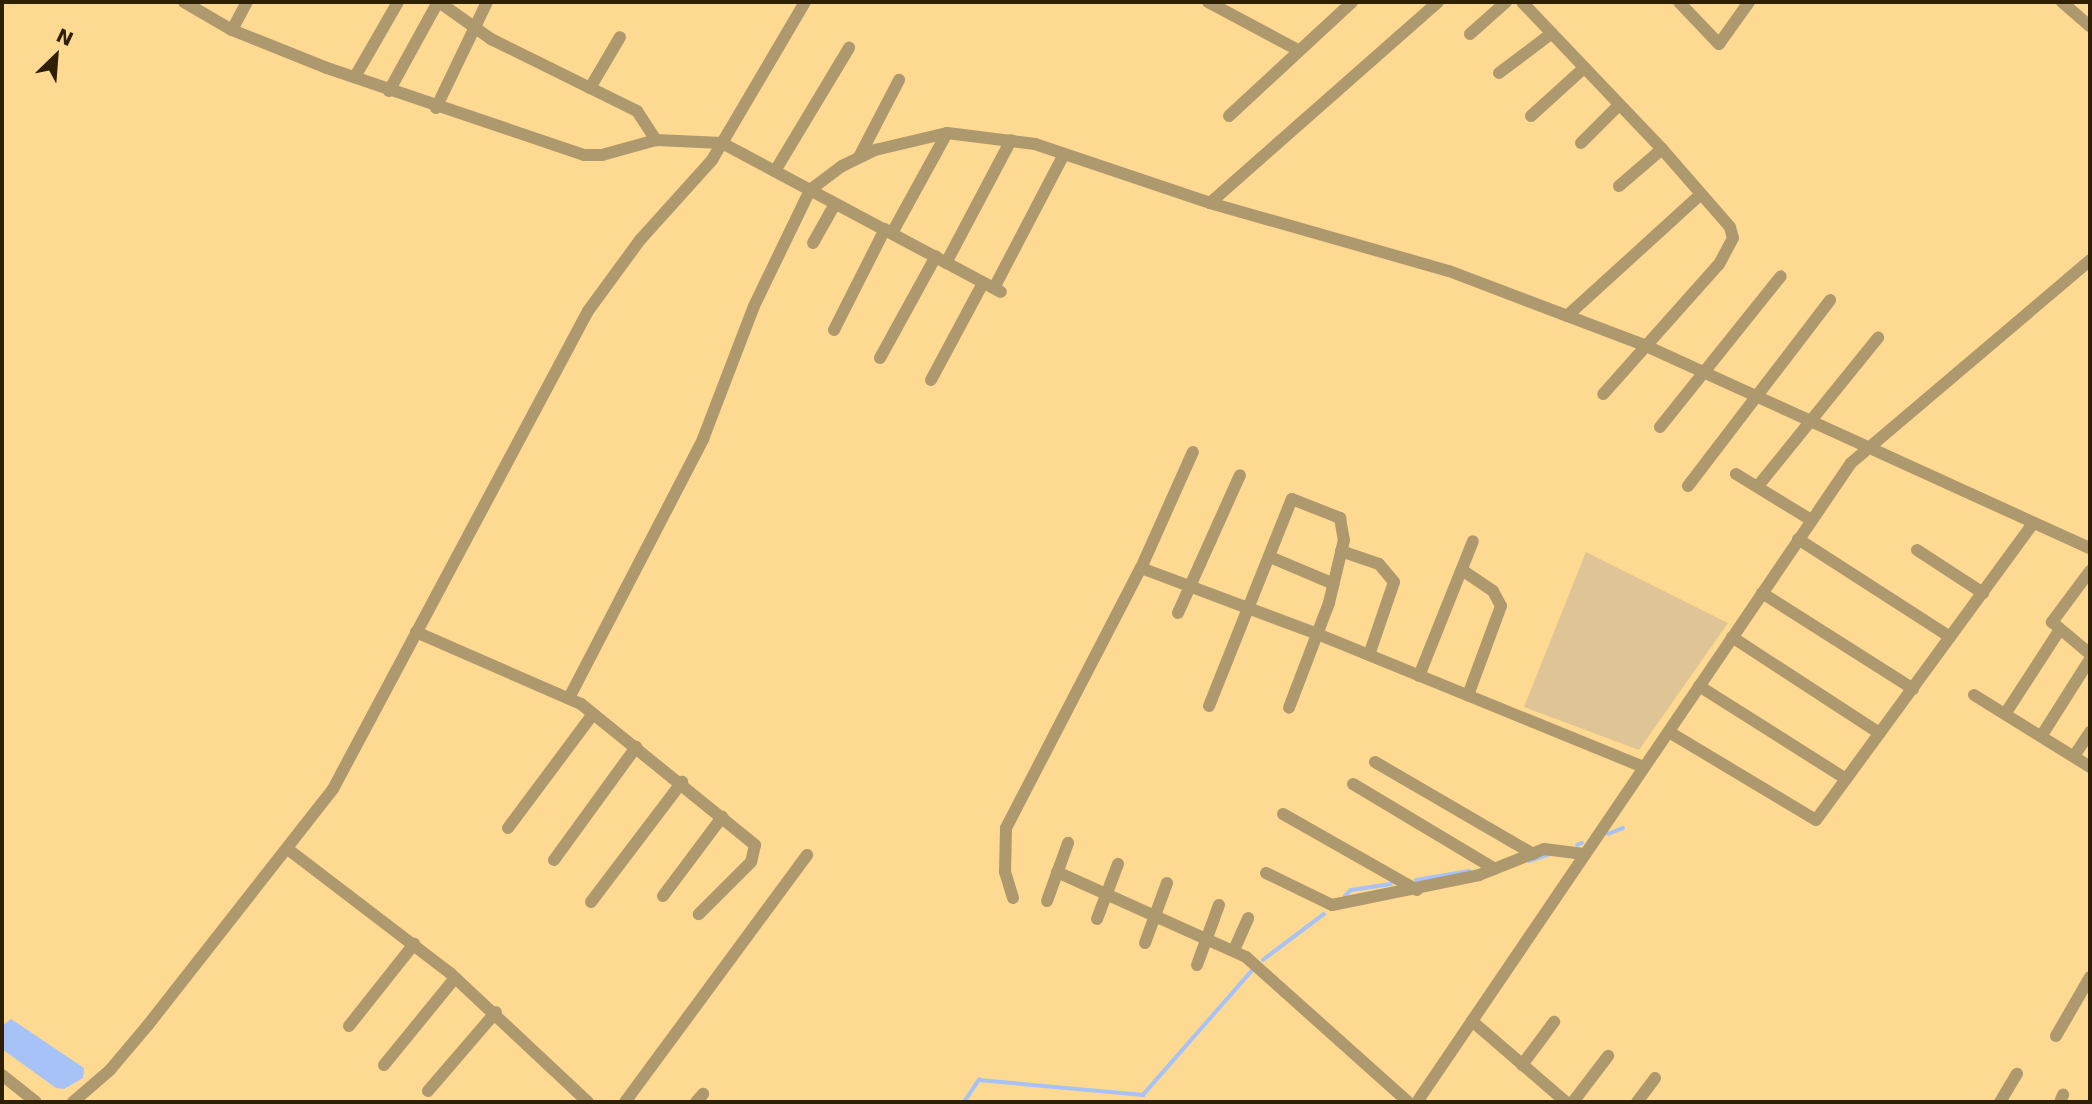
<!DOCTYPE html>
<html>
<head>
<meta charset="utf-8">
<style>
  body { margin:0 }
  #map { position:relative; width:2092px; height:1104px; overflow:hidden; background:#fed991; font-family:"DejaVu Sans",sans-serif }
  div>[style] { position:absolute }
  .green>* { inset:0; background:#dfc596 }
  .water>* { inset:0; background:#a6c2f6 }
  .stream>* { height:3.5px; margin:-1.75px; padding:0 1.75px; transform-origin:1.75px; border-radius:1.75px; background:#a6c2f6 }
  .minor>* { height:12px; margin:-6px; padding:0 6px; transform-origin:6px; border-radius:6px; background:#ae986e }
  span { translate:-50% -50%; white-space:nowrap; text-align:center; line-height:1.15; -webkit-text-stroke:5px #fed991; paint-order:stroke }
  .frame { position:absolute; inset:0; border:4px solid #2e2002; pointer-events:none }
  .north { position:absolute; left:21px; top:21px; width:70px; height:70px; -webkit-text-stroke:5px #fed991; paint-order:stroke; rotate:25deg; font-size:19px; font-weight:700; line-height:28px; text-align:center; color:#2e2002 }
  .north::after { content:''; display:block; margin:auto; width:24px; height:32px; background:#2e2002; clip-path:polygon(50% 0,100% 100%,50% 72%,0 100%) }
</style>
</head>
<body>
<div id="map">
  <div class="green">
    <i style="clip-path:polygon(1586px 552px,1728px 623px,1639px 750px,1524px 707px)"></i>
  </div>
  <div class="water">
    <i style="clip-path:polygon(11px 1019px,84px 1068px,83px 1078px,64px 1089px,56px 1088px,2px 1049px,2px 1026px)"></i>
  </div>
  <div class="stream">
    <i style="left:1608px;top:834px;width:16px;rotate:-22deg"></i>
    <i style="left:1577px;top:845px;width:5px;rotate:-22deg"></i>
    <i style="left:1529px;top:861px;width:20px;rotate:-18deg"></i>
    <i style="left:1416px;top:880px;width:54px;rotate:-9.6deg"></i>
    <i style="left:1345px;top:896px;width:8px;rotate:-45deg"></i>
    <i style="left:1351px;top:890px;width:40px;rotate:-8.5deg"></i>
    <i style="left:1263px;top:960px;width:76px;rotate:-37deg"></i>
    <i style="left:964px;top:1102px;width:27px;rotate:-56deg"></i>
    <i style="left:979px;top:1080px;width:165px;rotate:5.2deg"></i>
    <i style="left:1143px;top:1095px;width:169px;rotate:-48.8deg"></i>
  </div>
  <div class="minor">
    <i style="left:184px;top:2px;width:56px;rotate:30.3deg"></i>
    <i style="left:232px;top:30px;width:102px;rotate:21.8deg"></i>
    <i style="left:327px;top:68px;width:271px;rotate:18.7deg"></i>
    <i style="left:584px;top:155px;width:18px"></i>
    <i style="left:602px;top:155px;width:56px;rotate:-15.5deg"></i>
    <i style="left:656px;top:140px;width:66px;rotate:2.6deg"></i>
    <i style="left:722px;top:143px;width:316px;rotate:28.1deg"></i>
    <i style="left:439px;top:2px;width:64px;rotate:35.4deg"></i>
    <i style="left:491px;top:39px;width:163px;rotate:26.3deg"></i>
    <i style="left:637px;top:111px;width:35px;rotate:57deg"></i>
    <i style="left:1208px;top:2px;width:102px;rotate:28.1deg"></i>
    <i style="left:1522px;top:2px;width:203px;rotate:46.4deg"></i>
    <i style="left:1662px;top:149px;width:103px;rotate:48.9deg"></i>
    <i style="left:1730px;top:227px;width:11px;rotate:75deg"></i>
    <i style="left:1733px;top:238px;width:30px;rotate:118deg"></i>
    <i style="left:1719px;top:264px;width:174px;rotate:131.7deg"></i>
    <i style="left:1679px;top:2px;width:58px;rotate:46.4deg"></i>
    <i style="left:1719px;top:44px;width:52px;rotate:-54.5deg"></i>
    <i style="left:2062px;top:2px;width:37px;rotate:41deg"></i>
    <i style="left:232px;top:30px;width:32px;rotate:-62deg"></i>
    <i style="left:1470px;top:34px;width:48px;rotate:-41.6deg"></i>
    <i style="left:1499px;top:73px;width:66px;rotate:-37deg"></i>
    <i style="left:356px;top:75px;width:84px;rotate:-60.1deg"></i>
    <i style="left:590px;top:88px;width:59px;rotate:-59.5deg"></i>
    <i style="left:389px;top:91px;width:102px;rotate:-61.2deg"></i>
    <i style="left:436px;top:108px;width:118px;rotate:-64.3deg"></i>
    <i style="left:1229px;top:116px;width:168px;rotate:-42.8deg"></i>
    <i style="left:1531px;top:116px;width:72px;rotate:-42.2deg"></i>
    <i style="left:1581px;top:143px;width:54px;rotate:-45deg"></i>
    <i style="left:859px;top:157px;width:87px;rotate:-62.5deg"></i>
    <i style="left:775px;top:171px;width:144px;rotate:-59deg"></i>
    <i style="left:1619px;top:186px;width:57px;rotate:-40.7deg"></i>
    <i style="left:1210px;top:203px;width:304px;rotate:-41.4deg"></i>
    <i style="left:892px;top:233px;width:114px;rotate:-61.2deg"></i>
    <i style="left:813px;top:243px;width:45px;rotate:-60.6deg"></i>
    <i style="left:946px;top:263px;width:139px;rotate:-62.1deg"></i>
    <i style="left:994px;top:288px;width:151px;rotate:-62.4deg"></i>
    <i style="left:1567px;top:316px;width:181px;rotate:-42.3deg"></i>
    <i style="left:834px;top:330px;width:113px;rotate:-63.2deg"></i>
    <i style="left:880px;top:358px;width:116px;rotate:-61.2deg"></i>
    <i style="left:931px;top:380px;width:110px;rotate:-61.8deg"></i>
    <i style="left:1660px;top:427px;width:193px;rotate:-51.3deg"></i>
    <i style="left:1736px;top:474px;width:88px;rotate:31.5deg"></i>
    <i style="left:1688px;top:486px;width:234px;rotate:-52.6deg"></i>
    <i style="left:1758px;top:486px;width:191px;rotate:-51deg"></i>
    <i style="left:1798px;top:539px;width:181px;rotate:32.8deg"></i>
    <i style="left:1917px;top:550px;width:79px;rotate:33.1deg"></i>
    <i style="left:1341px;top:551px;width:40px;rotate:18.9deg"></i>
    <i style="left:1379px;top:564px;width:23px;rotate:50deg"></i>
    <i style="left:1394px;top:582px;width:77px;rotate:108.9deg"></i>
    <i style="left:1270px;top:557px;width:69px;rotate:22.9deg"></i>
    <i style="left:1141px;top:568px;width:186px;rotate:20.5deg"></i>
    <i style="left:1315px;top:633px;width:355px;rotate:22.2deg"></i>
    <i style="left:1462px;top:570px;width:37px;rotate:34deg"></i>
    <i style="left:1493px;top:591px;width:17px;rotate:62deg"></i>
    <i style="left:1501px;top:606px;width:95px;rotate:110.3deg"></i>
    <i style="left:2090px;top:571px;width:64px;rotate:126.7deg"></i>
    <i style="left:2052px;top:622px;width:50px;rotate:40.1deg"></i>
    <i style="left:1762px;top:593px;width:179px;rotate:32.4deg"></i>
    <i style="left:1178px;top:613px;width:151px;rotate:-65.8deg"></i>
    <i style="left:416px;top:632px;width:180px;rotate:23.6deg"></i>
    <i style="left:581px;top:704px;width:224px;rotate:39deg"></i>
    <i style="left:755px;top:845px;width:17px;rotate:103deg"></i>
    <i style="left:751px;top:862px;width:74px;rotate:135deg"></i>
    <i style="left:1732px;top:637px;width:176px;rotate:33.1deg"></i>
    <i style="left:1419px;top:676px;width:145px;rotate:-68.2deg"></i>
    <i style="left:1699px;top:686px;width:174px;rotate:32.3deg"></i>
    <i style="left:1974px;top:695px;width:137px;rotate:31.8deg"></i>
    <i style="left:569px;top:698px;width:292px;rotate:-62.6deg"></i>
    <i style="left:703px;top:439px;width:142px;rotate:-69deg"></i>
    <i style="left:754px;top:306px;width:129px;rotate:-64.2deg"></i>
    <i style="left:810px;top:190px;width:40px;rotate:-37deg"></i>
    <i style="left:842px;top:166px;width:37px;rotate:-26deg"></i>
    <i style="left:875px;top:150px;width:74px;rotate:-13.3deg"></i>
    <i style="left:947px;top:133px;width:89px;rotate:7.1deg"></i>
    <i style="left:1035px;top:144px;width:185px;rotate:18.6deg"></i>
    <i style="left:1210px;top:203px;width:248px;rotate:15.9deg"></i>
    <i style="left:1449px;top:271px;width:209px;rotate:20.8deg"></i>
    <i style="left:1644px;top:345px;width:490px;rotate:24.5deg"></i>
    <i style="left:1209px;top:706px;width:223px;rotate:-68.2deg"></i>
    <i style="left:1292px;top:499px;width:52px;rotate:21.6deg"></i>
    <i style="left:1340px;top:518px;width:22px;rotate:80deg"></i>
    <i style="left:1344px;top:540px;width:65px;rotate:103.4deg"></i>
    <i style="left:1329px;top:603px;width:112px;rotate:110.9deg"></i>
    <i style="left:2007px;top:711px;width:95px;rotate:-57deg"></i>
    <i style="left:1669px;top:732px;width:171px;rotate:30.9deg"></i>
    <i style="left:1816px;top:820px;width:367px;rotate:-53.8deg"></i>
    <i style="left:2042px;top:735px;width:90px;rotate:-57.7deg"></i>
    <i style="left:2074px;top:756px;width:29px;rotate:-56deg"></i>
    <i style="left:1375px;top:762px;width:183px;rotate:30.2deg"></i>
    <i style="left:1353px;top:784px;width:165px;rotate:30.9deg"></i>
    <i style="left:1283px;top:814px;width:154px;rotate:29.6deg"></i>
    <i style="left:508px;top:828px;width:142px;rotate:-53.3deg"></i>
    <i style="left:289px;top:850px;width:203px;rotate:37.4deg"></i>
    <i style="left:450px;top:973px;width:189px;rotate:43.1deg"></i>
    <i style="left:554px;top:860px;width:140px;rotate:-54deg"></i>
    <i style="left:1057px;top:872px;width:207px;rotate:24.2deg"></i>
    <i style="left:1246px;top:957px;width:217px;rotate:41.8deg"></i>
    <i style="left:1266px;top:873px;width:73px;rotate:25.9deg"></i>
    <i style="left:1332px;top:905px;width:150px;rotate:-11.5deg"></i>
    <i style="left:1479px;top:875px;width:70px;rotate:-21.8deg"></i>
    <i style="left:1544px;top:849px;width:40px;rotate:7.1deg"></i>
    <i style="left:663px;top:896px;width:99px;rotate:-53.2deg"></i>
    <i style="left:1013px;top:898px;width:27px;rotate:-107deg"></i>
    <i style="left:1005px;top:872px;width:44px;rotate:-88.7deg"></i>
    <i style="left:1006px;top:828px;width:293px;rotate:-62.6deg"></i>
    <i style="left:1141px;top:568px;width:127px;rotate:-65.9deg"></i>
    <i style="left:1047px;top:901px;width:62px;rotate:-70.1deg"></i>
    <i style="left:591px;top:902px;width:151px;rotate:-52.8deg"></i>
    <i style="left:1097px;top:919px;width:59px;rotate:-69.1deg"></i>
    <i style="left:1145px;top:943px;width:64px;rotate:-69.9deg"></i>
    <i style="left:1234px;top:950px;width:35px;rotate:-66deg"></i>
    <i style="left:1197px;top:965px;width:64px;rotate:-69.9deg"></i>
    <i style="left:1472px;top:1021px;width:124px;rotate:40.8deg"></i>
    <i style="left:349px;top:1026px;width:105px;rotate:-51.6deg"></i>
    <i style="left:2056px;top:1036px;width:68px;rotate:-60deg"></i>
    <i style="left:384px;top:1065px;width:112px;rotate:-50.8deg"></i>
    <i style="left:1522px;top:1065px;width:54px;rotate:-53.3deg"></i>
    <i style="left:2px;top:1075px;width:43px;rotate:38.5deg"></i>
    <i style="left:428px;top:1091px;width:104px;rotate:-49.3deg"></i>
    <i style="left:73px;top:1102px;width:49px;rotate:-40.9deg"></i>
    <i style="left:110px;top:1070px;width:59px;rotate:-49.8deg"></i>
    <i style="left:148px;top:1025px;width:300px;rotate:-51.9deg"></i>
    <i style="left:333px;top:789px;width:542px;rotate:-61.92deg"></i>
    <i style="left:588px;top:311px;width:88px;rotate:-53.8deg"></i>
    <i style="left:640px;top:240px;width:108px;rotate:-48deg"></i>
    <i style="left:712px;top:160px;width:183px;rotate:-59.5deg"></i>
    <i style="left:625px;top:1102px;width:307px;rotate:-53.6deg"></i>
    <i style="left:696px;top:1102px;width:11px;rotate:-49deg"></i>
    <i style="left:1417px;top:1102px;width:772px;rotate:-55.82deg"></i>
    <i style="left:1851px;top:463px;width:314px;rotate:-40.3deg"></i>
    <i style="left:1573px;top:1102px;width:58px;rotate:-52.7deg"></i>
    <i style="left:1637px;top:1102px;width:30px;rotate:-53deg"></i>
    <i style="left:2000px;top:1102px;width:33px;rotate:-59deg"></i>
    <i style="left:2060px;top:1102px;width:8px;rotate:-67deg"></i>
  </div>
  <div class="frame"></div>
  <div class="north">N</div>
</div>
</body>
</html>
